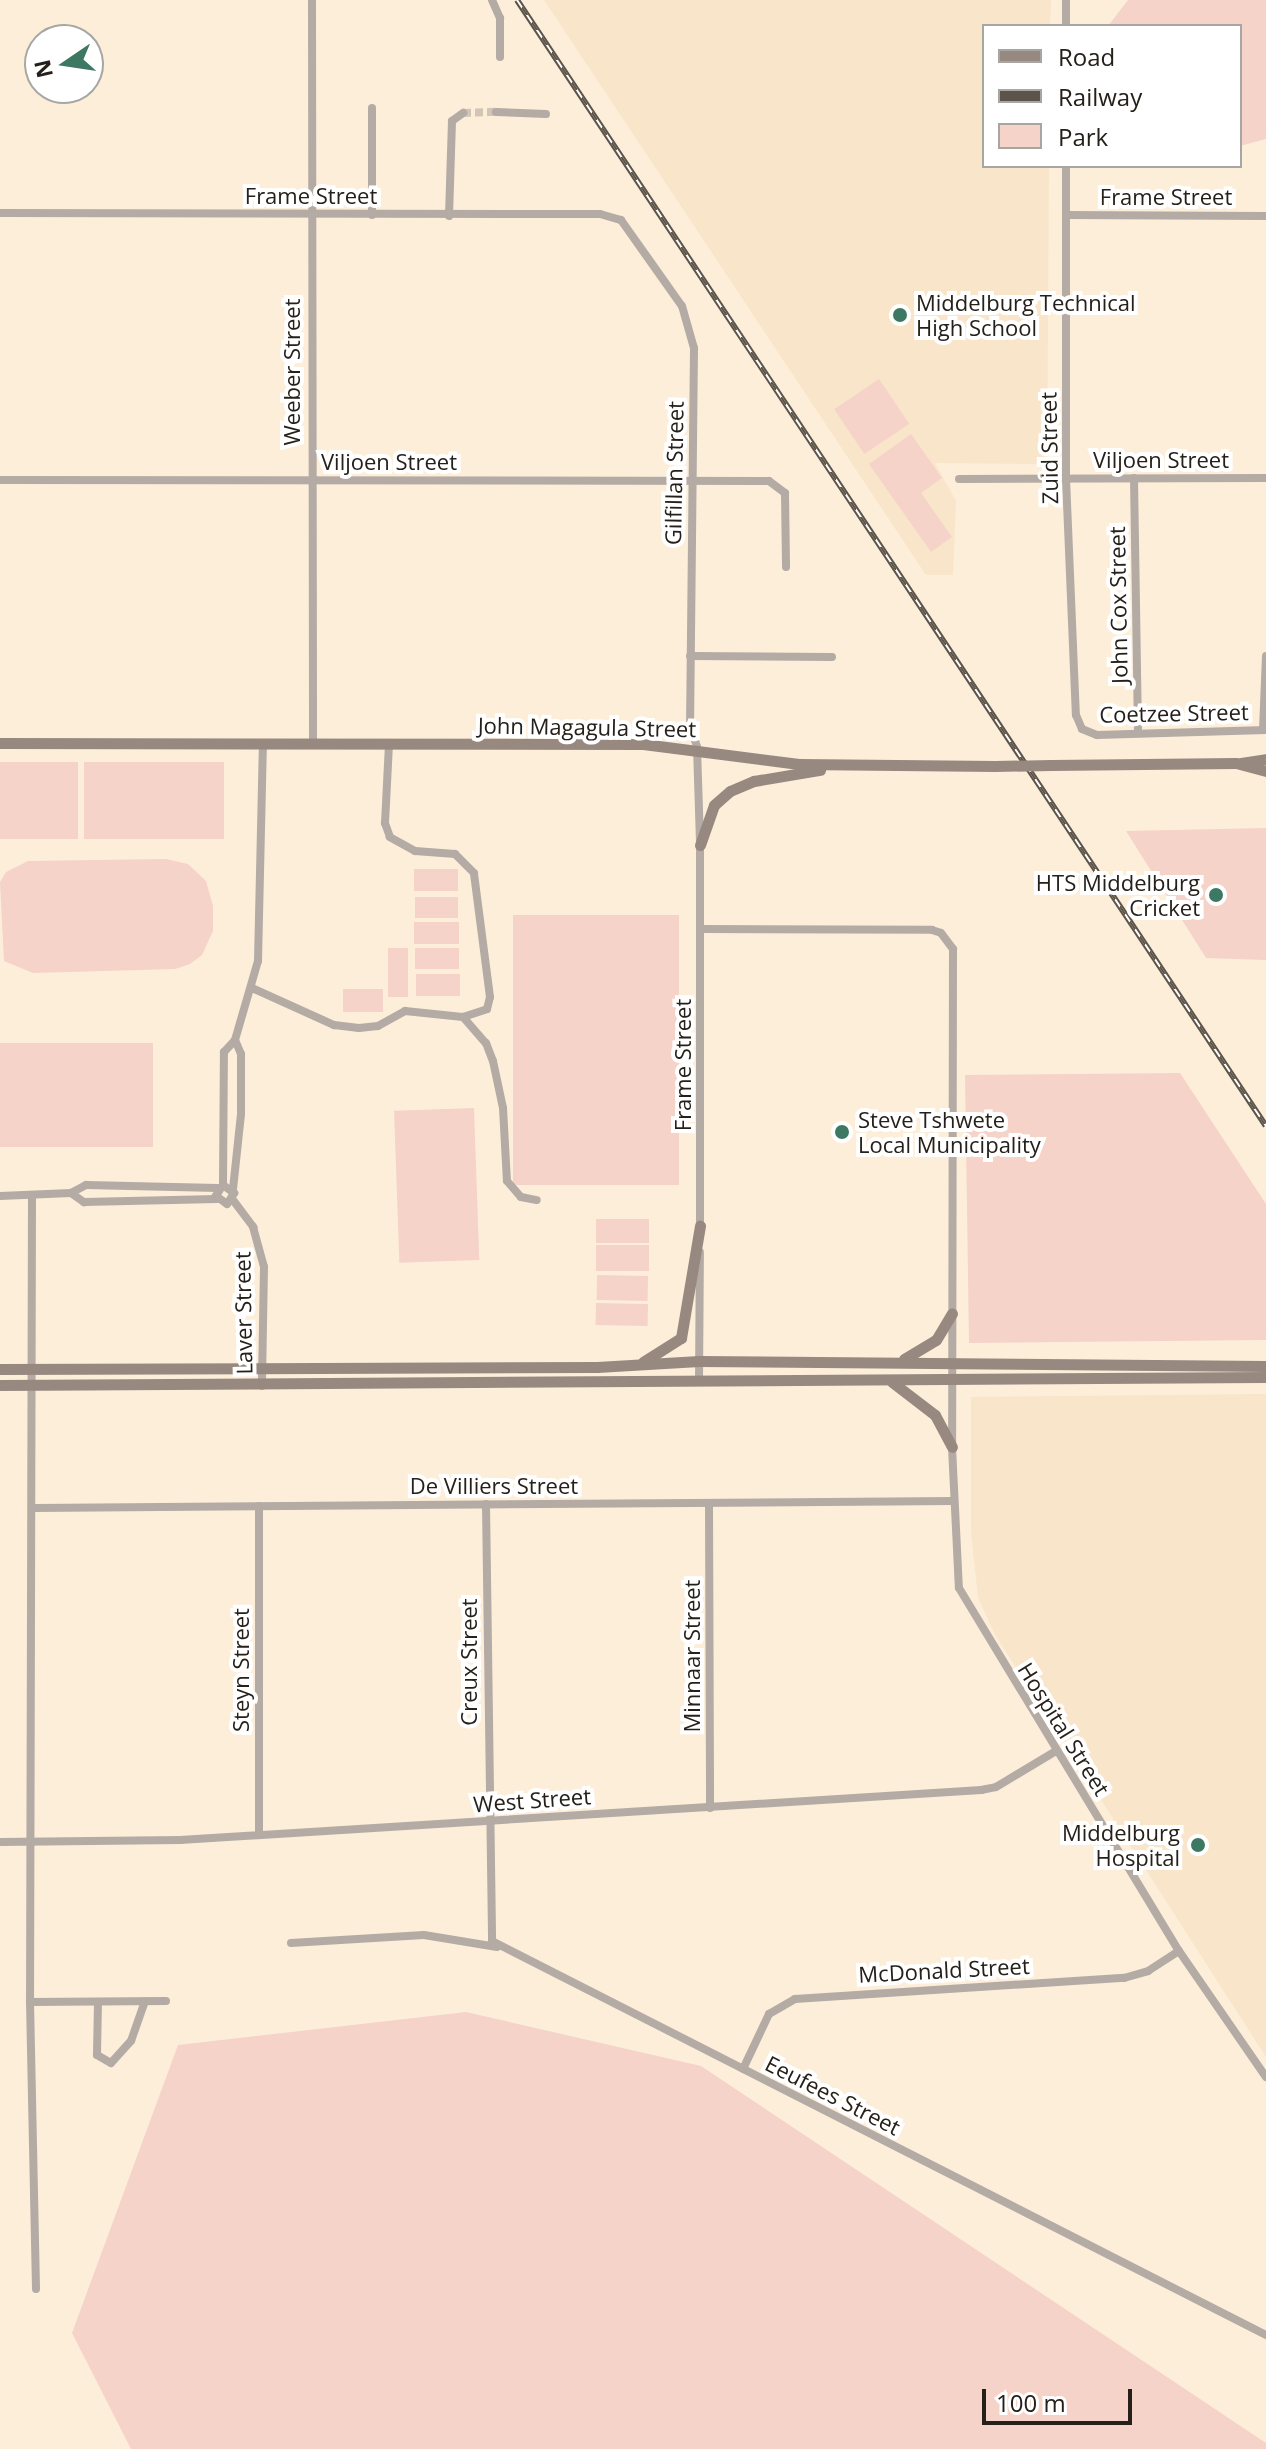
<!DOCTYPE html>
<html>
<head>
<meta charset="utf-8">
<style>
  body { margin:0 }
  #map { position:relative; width:1266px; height:2449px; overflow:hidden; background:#fdeeda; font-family:"Open Sans",sans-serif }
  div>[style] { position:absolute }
  .built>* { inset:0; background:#f8e5ca }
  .green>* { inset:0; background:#f6d3c8; transform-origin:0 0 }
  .street-tunnel>* { height:8px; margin-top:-4px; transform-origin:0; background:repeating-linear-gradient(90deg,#d2c5b3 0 8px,transparent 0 12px) }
  .street>* { height:8px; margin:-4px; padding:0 4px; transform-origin:4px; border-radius:4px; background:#b4aba5 }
  .secondary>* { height:11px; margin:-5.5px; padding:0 5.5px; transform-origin:5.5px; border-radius:5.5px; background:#978980 }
  .rail>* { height:6px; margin-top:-3px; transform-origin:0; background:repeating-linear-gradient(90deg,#fff 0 9px,#5c544a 0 18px); box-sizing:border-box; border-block:2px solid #5c544a }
  .secondary-bridge>* { height:11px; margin:-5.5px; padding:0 5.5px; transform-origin:5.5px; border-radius:5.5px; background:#978980 }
  .dots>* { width:22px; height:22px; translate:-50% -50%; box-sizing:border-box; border:4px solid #fff; border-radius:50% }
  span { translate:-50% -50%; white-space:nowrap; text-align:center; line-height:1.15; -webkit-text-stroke:8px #fff; paint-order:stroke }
  .street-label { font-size:22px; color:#252019 }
  .poi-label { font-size:22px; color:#252019 }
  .left { translate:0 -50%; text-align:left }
  .right { translate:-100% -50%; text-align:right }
  .legend { position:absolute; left:982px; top:24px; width:260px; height:144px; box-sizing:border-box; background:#fff; border:2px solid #a8a6a3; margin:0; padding:10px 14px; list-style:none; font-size:24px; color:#252019 }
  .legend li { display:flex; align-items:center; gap:16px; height:40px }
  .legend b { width:40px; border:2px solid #a8a6a3 }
  .north { position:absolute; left:24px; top:24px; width:80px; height:80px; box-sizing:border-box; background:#fff; border:2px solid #a8a6a3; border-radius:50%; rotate:257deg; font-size:22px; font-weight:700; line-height:32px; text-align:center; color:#252019 }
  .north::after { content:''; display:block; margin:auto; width:28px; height:36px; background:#3d7863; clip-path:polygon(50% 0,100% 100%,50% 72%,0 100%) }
  .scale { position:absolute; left:982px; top:2389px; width:150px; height:36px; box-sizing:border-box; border:4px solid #252019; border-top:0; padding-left:10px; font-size:24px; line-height:28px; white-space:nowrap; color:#252019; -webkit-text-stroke:6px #fff; paint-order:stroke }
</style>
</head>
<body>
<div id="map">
  <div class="built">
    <i style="clip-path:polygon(544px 0,1051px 0,1050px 26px,984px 26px,984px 166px,1049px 166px,1047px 464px,935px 463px,956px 501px,953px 575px,926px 575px)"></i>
    <i style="clip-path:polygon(1266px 1394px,1266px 2057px,994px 1633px,978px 1597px,971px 1534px,971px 1397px)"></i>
  </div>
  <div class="green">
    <i style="clip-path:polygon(1128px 0,1266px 0,1266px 139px,1240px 146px,1240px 26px,1108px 26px)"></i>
    <i style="left:879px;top:379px;width:54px;height:54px;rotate:56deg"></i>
    <i style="clip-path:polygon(911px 434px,942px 478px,921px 493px,952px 537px,931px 552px,869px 464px)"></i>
    <i style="left:0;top:762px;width:78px;height:77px"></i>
    <i style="left:84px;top:762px;width:140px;height:77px"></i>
    <i style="clip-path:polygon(1266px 828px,1266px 960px,1206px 958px,1126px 831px)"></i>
    <i style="clip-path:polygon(166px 859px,188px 864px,206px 881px,213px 906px,213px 931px,202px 955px,190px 964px,175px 969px,33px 973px,4px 961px,0 882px,6px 872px,28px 861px)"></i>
    <i style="left:458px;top:869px;width:22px;height:44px;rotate:90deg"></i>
    <i style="left:415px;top:897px;width:43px;height:21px"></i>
    <i style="left:513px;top:915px;width:166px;height:270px"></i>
    <i style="left:459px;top:922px;width:22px;height:45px;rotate:90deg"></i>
    <i style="left:388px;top:948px;width:20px;height:49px"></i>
    <i style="left:415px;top:948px;width:44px;height:21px"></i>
    <i style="left:416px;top:974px;width:44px;height:22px"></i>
    <i style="left:383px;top:989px;width:23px;height:40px;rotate:90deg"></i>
    <i style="left:0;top:1043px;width:153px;height:104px"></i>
    <i style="clip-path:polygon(1180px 1073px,1266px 1204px,1266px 1340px,969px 1343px,965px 1075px)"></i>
    <i style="left:474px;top:1108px;width:152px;height:80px;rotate:88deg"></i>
    <i style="left:649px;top:1219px;width:24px;height:53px;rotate:90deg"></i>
    <i style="left:649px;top:1245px;width:26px;height:53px;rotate:90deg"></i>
    <i style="left:597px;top:1275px;width:51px;height:25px;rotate:1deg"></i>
    <i style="left:596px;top:1303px;width:52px;height:22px;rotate:1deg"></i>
    <i style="clip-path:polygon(466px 2012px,701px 2066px,1266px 2443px,1266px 2449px,131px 2449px,72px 2333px,178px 2045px)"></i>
  </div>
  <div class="street-tunnel">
    <i style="left:463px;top:113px;width:33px;rotate:-2deg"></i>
  </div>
  <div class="street">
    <i style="left:312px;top:0;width:744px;rotate:89.92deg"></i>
    <i style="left:492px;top:0;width:20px;rotate:66deg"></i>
    <i style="left:500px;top:18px;width:39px;rotate:90deg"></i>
    <i style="left:1066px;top:26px;width:26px;rotate:-90deg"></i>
    <i style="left:372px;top:108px;width:107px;rotate:90deg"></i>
    <i style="left:496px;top:112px;width:50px;rotate:2.3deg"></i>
    <i style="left:1066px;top:166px;width:313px;rotate:90deg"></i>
    <i style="left:1066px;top:479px;width:236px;rotate:87.6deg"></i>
    <i style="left:1076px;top:715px;width:15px;rotate:67deg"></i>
    <i style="left:1082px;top:729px;width:16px;rotate:22deg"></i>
    <i style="left:1097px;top:735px;width:169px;rotate:-1.7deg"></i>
    <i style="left:0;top:213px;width:600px;rotate:0.1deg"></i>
    <i style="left:600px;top:214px;width:22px;rotate:16deg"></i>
    <i style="left:621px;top:220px;width:105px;rotate:54.7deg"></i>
    <i style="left:682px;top:306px;width:44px;rotate:74.1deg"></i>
    <i style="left:694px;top:348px;width:377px;rotate:90.6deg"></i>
    <i style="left:690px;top:725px;width:23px;rotate:72deg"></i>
    <i style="left:697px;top:747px;width:98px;rotate:88.2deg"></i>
    <i style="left:700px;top:845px;width:385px;rotate:90deg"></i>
    <i style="left:1066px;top:215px;width:200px;rotate:0.3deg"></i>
    <i style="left:449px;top:216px;width:95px;rotate:-88.2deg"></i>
    <i style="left:452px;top:121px;width:14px;rotate:-36deg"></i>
    <i style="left:1134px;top:478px;width:254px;rotate:89.1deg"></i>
    <i style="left:959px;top:479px;width:307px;rotate:-0.2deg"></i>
    <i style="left:0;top:480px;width:769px;rotate:0.07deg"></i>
    <i style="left:769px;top:481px;width:20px;rotate:37deg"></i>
    <i style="left:785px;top:493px;width:74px;rotate:89.2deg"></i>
    <i style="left:690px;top:656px;width:142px;rotate:0.4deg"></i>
    <i style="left:1263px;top:730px;width:74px;rotate:-87.7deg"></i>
    <i style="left:700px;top:929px;width:232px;rotate:0.2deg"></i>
    <i style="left:932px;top:930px;width:9px;rotate:18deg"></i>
    <i style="left:941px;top:933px;width:20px;rotate:53deg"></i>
    <i style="left:953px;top:949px;width:498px;rotate:90.1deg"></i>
    <i style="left:952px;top:1447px;width:141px;rotate:87.2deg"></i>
    <i style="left:959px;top:1588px;width:424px;rotate:58.8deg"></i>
    <i style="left:1179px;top:1951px;width:153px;rotate:55.4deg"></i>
    <i style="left:252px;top:988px;width:90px;rotate:24.3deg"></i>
    <i style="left:334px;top:1025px;width:25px;rotate:7deg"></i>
    <i style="left:359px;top:1028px;width:19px;rotate:-6deg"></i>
    <i style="left:378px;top:1026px;width:31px;rotate:-29deg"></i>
    <i style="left:405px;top:1011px;width:58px;rotate:5.9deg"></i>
    <i style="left:463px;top:1017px;width:25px;rotate:-18deg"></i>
    <i style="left:487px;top:1009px;width:12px;rotate:-76deg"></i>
    <i style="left:490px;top:997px;width:125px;rotate:-97.4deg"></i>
    <i style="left:474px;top:873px;width:27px;rotate:-135deg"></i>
    <i style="left:455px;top:854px;width:40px;rotate:-175.7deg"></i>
    <i style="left:415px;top:851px;width:29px;rotate:-151deg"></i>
    <i style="left:390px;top:837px;width:15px;rotate:-110deg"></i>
    <i style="left:385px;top:823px;width:78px;rotate:-87.1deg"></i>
    <i style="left:463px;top:1017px;width:35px;rotate:49deg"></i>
    <i style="left:486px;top:1043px;width:19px;rotate:69deg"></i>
    <i style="left:493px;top:1061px;width:48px;rotate:78deg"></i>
    <i style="left:503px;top:1108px;width:73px;rotate:86.9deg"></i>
    <i style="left:507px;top:1181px;width:21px;rotate:49deg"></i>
    <i style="left:521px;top:1197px;width:16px;rotate:11deg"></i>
    <i style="left:223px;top:1185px;width:14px;rotate:36deg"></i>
    <i style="left:234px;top:1193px;width:13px;rotate:122deg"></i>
    <i style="left:227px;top:1204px;width:14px;rotate:-144deg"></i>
    <i style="left:216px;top:1196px;width:13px;rotate:-58deg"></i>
    <i style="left:223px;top:1185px;width:133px;rotate:-89.6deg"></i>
    <i style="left:224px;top:1052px;width:16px;rotate:-47deg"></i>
    <i style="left:235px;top:1040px;width:82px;rotate:-73.8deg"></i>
    <i style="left:258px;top:961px;width:216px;rotate:-88.7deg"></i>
    <i style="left:233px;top:1189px;width:75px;rotate:-83.9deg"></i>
    <i style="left:241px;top:1114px;width:60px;rotate:-90deg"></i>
    <i style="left:241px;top:1054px;width:15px;rotate:-113deg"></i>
    <i style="left:71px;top:1193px;width:16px;rotate:35deg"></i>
    <i style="left:84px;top:1202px;width:133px;rotate:-1.3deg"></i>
    <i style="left:32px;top:1195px;width:807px;rotate:90.14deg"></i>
    <i style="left:30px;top:2002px;width:287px;rotate:88.8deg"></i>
    <i style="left:0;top:1196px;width:71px;rotate:-2.4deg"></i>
    <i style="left:71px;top:1193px;width:17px;rotate:-28deg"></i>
    <i style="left:86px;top:1185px;width:132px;rotate:1.3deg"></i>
    <i style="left:233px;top:1200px;width:34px;rotate:53deg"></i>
    <i style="left:253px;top:1227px;width:41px;rotate:74.6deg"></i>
    <i style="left:264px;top:1267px;width:119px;rotate:91deg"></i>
    <i style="left:699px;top:1382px;width:130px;rotate:-89.6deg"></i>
    <i style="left:709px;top:1503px;width:305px;rotate:89.8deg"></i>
    <i style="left:486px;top:1504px;width:437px;rotate:89.2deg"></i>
    <i style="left:492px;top:1941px;width:869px;rotate:26.98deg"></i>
    <i style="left:259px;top:1506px;width:327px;rotate:90deg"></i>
    <i style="left:34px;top:1508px;width:920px;rotate:-0.44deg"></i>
    <i style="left:0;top:1842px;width:180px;rotate:-0.6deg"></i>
    <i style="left:180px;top:1840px;width:803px;rotate:-3.57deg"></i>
    <i style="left:981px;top:1790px;width:15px;rotate:-11deg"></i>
    <i style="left:996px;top:1787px;width:70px;rotate:-31deg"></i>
    <i style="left:291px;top:1943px;width:133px;rotate:-3.4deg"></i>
    <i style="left:424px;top:1935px;width:74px;rotate:9.3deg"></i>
    <i style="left:30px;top:2002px;width:136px;rotate:-0.4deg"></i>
    <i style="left:98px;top:2002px;width:53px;rotate:91.1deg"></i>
    <i style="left:97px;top:2055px;width:16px;rotate:30deg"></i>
    <i style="left:111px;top:2063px;width:30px;rotate:-48deg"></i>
    <i style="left:131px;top:2041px;width:42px;rotate:-70.7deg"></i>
    <i style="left:743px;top:2069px;width:61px;rotate:-64.7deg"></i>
    <i style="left:769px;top:2014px;width:30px;rotate:-30deg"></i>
    <i style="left:795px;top:1999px;width:330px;rotate:-3.7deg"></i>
    <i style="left:1124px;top:1978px;width:25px;rotate:-16deg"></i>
    <i style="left:1148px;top:1971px;width:37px;rotate:-33deg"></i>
  </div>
  <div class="secondary">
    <i style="left:0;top:743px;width:643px;rotate:0.09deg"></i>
    <i style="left:643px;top:744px;width:157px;rotate:7.3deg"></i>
    <i style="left:799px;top:764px;width:196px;rotate:0.6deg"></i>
    <i style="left:1241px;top:763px;width:25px;rotate:-9deg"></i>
    <i style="left:1051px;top:765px;width:185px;rotate:-0.6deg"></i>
    <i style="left:1236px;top:763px;width:31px;rotate:15deg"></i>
    <i style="left:700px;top:845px;width:42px;rotate:-70.7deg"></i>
    <i style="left:714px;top:805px;width:21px;rotate:-41deg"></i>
    <i style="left:730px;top:791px;width:26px;rotate:-23deg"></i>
    <i style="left:754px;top:781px;width:67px;rotate:-9.5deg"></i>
    <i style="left:904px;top:1359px;width:37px;rotate:-31deg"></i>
    <i style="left:936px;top:1340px;width:31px;rotate:-59deg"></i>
    <i style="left:643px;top:1362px;width:45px;rotate:-32.3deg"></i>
    <i style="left:681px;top:1338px;width:114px;rotate:-80.4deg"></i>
    <i style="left:0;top:1369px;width:597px;rotate:-0.19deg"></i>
    <i style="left:597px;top:1367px;width:102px;rotate:-3.4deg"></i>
    <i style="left:699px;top:1361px;width:567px;rotate:0.51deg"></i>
    <i style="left:892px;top:1382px;width:54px;rotate:37.5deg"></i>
    <i style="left:935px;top:1415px;width:36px;rotate:62deg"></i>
    <i style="left:0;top:1385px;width:1266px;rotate:-0.36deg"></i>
  </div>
  <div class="rail">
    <i style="left:517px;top:0;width:1352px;rotate:56.37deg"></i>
  </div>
  <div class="secondary-bridge">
    <i style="left:995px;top:766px;width:56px;rotate:-1deg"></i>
  </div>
  <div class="dots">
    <i style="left:900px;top:315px;background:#3d7863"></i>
    <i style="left:1216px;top:895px;background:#3d7863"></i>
    <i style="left:842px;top:1132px;background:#3d7863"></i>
    <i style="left:1198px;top:1845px;background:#3d7863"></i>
  </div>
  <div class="street-label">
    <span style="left:311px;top:196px">Frame Street</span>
    <span style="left:1166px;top:197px">Frame Street</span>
    <span style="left:292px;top:372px;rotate:-90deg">Weeber Street</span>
    <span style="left:1049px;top:448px;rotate:-91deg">Zuid Street</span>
    <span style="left:1161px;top:460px">Viljoen Street</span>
    <span style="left:389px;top:462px">Viljoen Street</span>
    <span style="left:674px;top:473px;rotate:-89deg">Gilfillan Street</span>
    <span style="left:1118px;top:605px;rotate:-91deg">John Cox Street</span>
    <span style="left:1174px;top:713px;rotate:-1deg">Coetzee Street</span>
    <span style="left:587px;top:727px;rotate:1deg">John Magagula Street</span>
    <span style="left:683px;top:1065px;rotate:-90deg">Frame Street</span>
    <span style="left:243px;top:1313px;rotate:-91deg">Laver Street</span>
    <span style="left:494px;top:1486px">De Villiers Street</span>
    <span style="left:692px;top:1656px;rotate:-90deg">Minnaar Street</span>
    <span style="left:469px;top:1662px;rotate:-90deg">Creux Street</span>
    <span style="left:241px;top:1670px;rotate:-90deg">Steyn Street</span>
    <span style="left:1064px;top:1729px;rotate:58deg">Hospital Street</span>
    <span style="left:532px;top:1800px;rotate:-4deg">West Street</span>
    <span style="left:944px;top:1970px;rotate:-3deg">McDonald Street</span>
    <span style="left:833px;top:2095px;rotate:27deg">Eeufees Street</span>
  </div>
  <div class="poi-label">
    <span class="left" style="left:916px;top:315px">Middelburg Technical<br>High School</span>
    <span class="right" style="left:1200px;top:895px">HTS Middelburg<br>Cricket</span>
    <span class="left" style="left:858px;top:1132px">Steve Tshwete<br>Local Municipality</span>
    <span class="right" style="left:1180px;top:1845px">Middelburg<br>Hospital</span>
  </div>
  <ul class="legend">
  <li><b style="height:10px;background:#978980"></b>Road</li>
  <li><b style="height:10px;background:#5c544a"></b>Railway</li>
  <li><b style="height:22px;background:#f6d3c8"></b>Park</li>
  </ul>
  <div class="north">N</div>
  <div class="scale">100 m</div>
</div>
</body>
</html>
